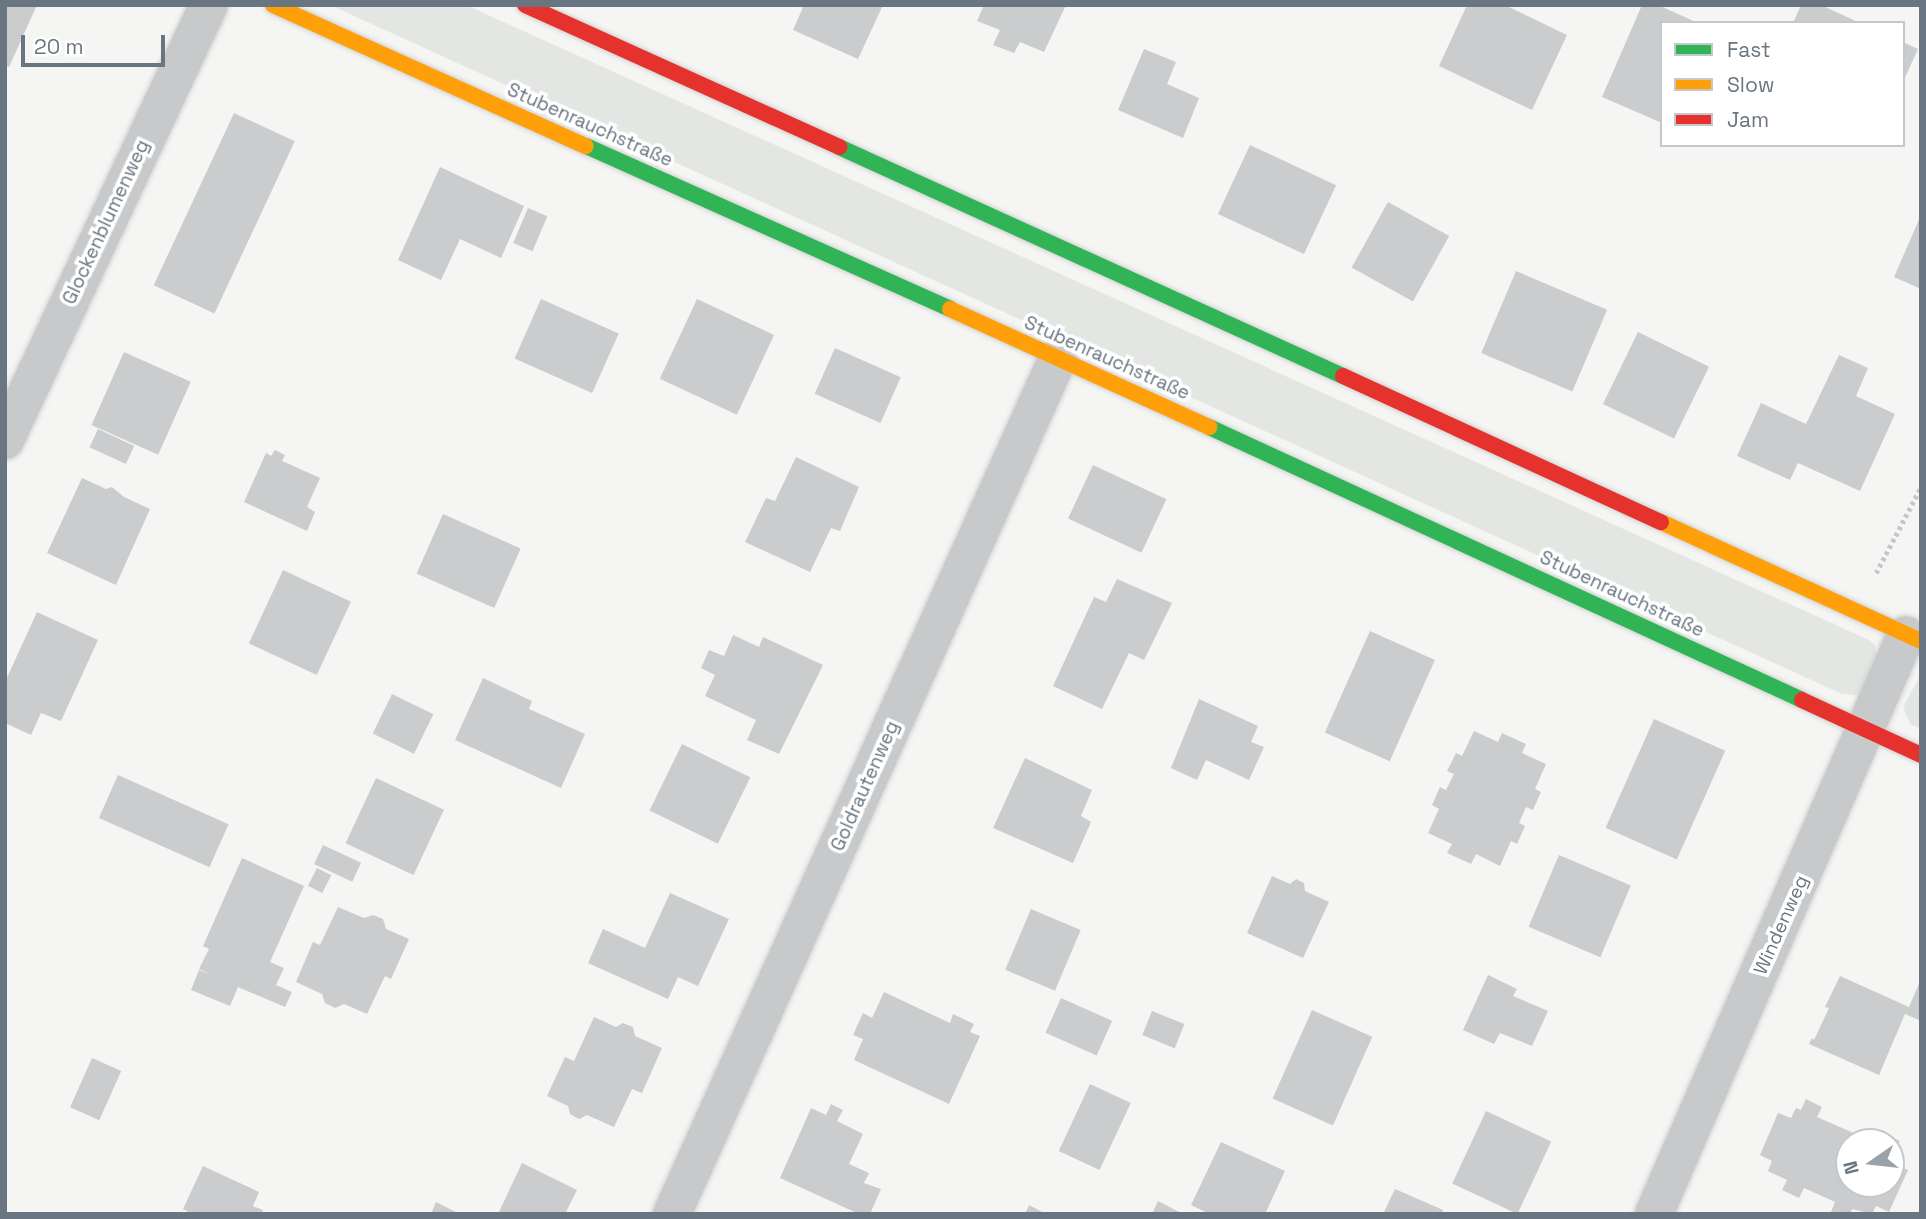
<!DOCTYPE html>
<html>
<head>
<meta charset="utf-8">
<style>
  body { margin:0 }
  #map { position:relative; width:1926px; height:1219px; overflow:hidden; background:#f5f5f4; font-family:"Space Grotesk",sans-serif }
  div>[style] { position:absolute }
  .green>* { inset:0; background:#e3e6e2 }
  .building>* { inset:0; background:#cbcccd; transform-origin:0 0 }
  .path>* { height:4.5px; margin-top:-2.25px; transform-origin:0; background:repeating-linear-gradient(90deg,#c5c6c7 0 3.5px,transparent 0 7px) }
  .roads { filter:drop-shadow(0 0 2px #d1d2d2) drop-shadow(0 0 2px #d1d2d2) }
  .street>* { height:38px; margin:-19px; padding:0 19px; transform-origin:19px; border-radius:19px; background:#c8c9ca }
  .fast>* { height:16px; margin:-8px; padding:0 8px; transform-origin:8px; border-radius:8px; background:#30b455 }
  .slow>* { height:16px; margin:-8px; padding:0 8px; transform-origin:8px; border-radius:8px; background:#ff9f0a }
  .jam>* { height:16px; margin:-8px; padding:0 8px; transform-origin:8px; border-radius:8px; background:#e5322d }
  span { translate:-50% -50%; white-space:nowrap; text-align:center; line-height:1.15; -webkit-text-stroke:7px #fff; paint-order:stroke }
  .street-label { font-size:19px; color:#697581 }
  .frame { position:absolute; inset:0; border:7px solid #697581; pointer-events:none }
  .legend { position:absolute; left:1660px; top:21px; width:245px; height:126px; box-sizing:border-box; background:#fff; border:2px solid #c3c8cd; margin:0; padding:9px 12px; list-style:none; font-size:21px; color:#697581 }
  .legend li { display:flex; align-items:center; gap:14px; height:35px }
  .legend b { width:35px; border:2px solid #c3c8cd }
  .north { position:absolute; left:1835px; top:1128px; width:70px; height:70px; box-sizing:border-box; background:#fff; border:2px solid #c3c8cd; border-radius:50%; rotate:256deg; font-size:19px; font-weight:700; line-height:28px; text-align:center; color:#697581 }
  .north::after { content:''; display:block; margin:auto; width:24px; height:32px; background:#9aa2a9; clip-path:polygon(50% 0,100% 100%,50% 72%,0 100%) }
  .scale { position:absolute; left:21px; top:35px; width:144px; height:32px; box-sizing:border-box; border:4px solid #697581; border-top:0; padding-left:9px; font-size:21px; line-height:24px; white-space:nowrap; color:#697581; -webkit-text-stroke:5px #fff; paint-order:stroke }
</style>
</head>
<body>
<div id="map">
  <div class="green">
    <i style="clip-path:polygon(330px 5px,466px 5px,1869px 640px,1875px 645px,1877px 655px,1864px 689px,1858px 695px,1842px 694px)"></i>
    <i style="clip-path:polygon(1921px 674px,1921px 729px,1910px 724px,1903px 707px)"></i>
  </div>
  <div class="building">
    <i style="clip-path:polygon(5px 5px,37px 5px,9px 67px,5px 65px)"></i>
    <i style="clip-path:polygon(804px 5px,883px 5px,858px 59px,793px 30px)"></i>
    <i style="clip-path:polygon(984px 5px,1066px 5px,1044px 52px,1020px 42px,1014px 53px,993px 45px,1000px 30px,977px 21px)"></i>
    <i style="clip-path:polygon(1467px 5px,1505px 5px,1567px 35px,1532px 110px,1439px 66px)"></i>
    <i style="clip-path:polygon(1642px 5px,1658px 5px,1698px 23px,1662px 23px,1662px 123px,1602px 97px)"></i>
    <i style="clip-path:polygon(1801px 5px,1821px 5px,1860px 23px,1793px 23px)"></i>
    <i style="clip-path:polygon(1903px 42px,1918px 49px,1903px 82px)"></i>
    <i style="clip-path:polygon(1144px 49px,1176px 62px,1167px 84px,1199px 98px,1183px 138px,1118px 110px)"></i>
    <i style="left:234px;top:113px;width:67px;height:190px;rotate:25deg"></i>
    <i style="left:1250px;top:145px;width:95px;height:76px;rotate:25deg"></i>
    <i style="clip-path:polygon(440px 167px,524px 206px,501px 258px,460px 239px,441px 280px,398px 260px)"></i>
    <i style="left:1388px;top:202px;width:70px;height:75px;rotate:29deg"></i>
    <i style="left:528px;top:208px;width:21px;height:38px;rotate:23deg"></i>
    <i style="clip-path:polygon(1921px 215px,1921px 289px,1894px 277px)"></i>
    <i style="left:1516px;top:271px;width:99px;height:89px;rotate:23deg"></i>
    <i style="left:541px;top:299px;width:85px;height:65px;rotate:24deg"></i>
    <i style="left:697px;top:299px;width:85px;height:88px;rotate:25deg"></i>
    <i style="left:1638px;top:332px;width:79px;height:80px;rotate:26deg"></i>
    <i style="left:835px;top:348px;width:72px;height:50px;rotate:24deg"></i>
    <i style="left:124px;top:352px;width:73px;height:80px;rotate:24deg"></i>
    <i style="clip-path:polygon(1839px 355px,1868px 368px,1856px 396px,1895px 414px,1860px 491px,1798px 463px,1790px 480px,1737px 456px,1761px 403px,1806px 424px)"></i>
    <i style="left:98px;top:429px;width:40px;height:20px;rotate:25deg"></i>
    <i style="clip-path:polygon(275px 450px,285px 455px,282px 461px,320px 478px,307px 507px,315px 512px,307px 531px,244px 502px,266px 453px,271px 456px)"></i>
    <i style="clip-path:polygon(796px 457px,859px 487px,840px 531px,831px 528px,810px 572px,745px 542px,766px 498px,775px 501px)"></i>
    <i style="left:1093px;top:465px;width:81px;height:59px;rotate:25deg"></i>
    <i style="clip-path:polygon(82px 478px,106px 489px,112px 487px,124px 497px,150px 509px,116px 585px,47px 553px)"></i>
    <i style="left:443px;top:514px;width:85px;height:65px;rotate:24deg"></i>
    <i style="left:283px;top:570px;width:75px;height:81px;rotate:25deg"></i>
    <i style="clip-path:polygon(1117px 579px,1172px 603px,1144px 660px,1129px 653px,1102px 709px,1053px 686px,1094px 597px,1106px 602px)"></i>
    <i style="clip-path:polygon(37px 612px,98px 640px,61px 721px,41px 713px,31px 735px,5px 723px,5px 682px)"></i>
    <i style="left:1370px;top:631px;width:71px;height:111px;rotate:24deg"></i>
    <i style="clip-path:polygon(733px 635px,759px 647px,763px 637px,823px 665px,779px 754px,747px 740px,756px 720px,705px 696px,715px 675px,701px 668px,709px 650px,724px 656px)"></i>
    <i style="clip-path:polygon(483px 678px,532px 701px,529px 709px,585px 734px,561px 788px,455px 740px)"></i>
    <i style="left:392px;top:694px;width:46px;height:44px;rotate:26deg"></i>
    <i style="clip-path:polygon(1199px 699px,1258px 726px,1251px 742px,1264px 747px,1249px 780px,1206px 760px,1197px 780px,1171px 768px)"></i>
    <i style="left:1654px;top:719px;width:78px;height:119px;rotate:24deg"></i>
    <i style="clip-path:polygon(1474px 731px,1498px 742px,1502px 733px,1526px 744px,1522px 753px,1546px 764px,1535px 789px,1541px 792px,1533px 810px,1526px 807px,1519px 823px,1525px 826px,1517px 844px,1511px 841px,1500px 866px,1476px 854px,1471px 864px,1447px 853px,1452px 844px,1428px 833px,1439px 809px,1432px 805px,1440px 787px,1446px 790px,1454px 774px,1447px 771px,1456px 753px,1462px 756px)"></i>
    <i style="left:682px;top:744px;width:76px;height:74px;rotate:26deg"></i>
    <i style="clip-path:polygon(1025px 758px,1092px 790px,1081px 816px,1091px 822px,1073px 863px,993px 828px)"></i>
    <i style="left:118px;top:775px;width:121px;height:47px;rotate:24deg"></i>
    <i style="left:376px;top:778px;width:75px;height:72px;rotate:25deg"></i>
    <i style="left:323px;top:845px;width:42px;height:21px;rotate:25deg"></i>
    <i style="left:1559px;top:855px;width:78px;height:78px;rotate:23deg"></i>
    <i style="clip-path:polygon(242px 858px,304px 886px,270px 962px,284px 968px,276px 985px,292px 992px,285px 1007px,238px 987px,230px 1006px,191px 990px,199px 970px,213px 975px,199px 969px,209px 949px,203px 946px)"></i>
    <i style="left:317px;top:868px;width:16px;height:20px;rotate:27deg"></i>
    <i style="clip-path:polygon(1272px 876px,1290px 884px,1296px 879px,1304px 883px,1305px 891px,1329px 902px,1303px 958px,1247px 933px)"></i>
    <i style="clip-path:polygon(670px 893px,729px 919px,698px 986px,678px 977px,668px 999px,588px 963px,603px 929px,645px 948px)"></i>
    <i style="clip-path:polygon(338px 907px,364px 918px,373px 915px,383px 919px,386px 929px,409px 939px,391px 979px,385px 976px,367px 1014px,344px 1004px,335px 1008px,325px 1003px,322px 994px,296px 982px,313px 942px,320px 945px)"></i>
    <i style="left:1031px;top:909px;width:54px;height:66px;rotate:23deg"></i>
    <i style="clip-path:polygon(1488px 975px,1517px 989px,1513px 996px,1548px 1011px,1532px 1046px,1500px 1033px,1494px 1044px,1463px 1030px)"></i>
    <i style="clip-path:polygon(1840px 976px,1909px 1007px,1921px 979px,1921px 1021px,1905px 1014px,1879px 1075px,1809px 1044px,1812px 1038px,1814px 1040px,1829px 1008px,1825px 1007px)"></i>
    <i style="clip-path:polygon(884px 992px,950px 1023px,953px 1014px,974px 1024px,970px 1032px,980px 1036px,949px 1104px,854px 1060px,863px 1039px,853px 1035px,863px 1013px,872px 1018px)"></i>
    <i style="left:1061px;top:998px;width:56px;height:38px;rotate:24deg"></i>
    <i style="left:1312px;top:1010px;width:66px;height:97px;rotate:24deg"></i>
    <i style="left:1152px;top:1011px;width:35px;height:26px;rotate:22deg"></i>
    <i style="clip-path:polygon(594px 1017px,616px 1027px,623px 1023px,633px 1027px,635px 1036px,662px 1048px,642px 1093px,632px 1089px,614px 1127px,587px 1115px,579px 1119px,570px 1114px,568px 1106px,547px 1096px,565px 1057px,574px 1061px)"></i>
    <i style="left:92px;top:1058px;width:32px;height:54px;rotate:24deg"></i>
    <i style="left:1090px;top:1084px;width:45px;height:74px;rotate:25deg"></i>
    <i style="clip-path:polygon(1806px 1099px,1822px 1107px,1817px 1117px,1874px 1142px,1849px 1142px,1849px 1184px,1891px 1184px,1891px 1142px,1879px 1142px,1883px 1134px,1900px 1141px,1895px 1151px,1899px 1153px,1895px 1164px,1908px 1170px,1889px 1212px,1876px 1206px,1872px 1214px,1852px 1209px,1850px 1214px,1836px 1214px,1831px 1212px,1835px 1202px,1804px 1188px,1799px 1198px,1782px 1190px,1787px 1180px,1768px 1171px,1772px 1161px,1760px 1155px,1778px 1113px,1791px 1118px,1796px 1108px,1801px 1110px)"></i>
    <i style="clip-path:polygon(831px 1104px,843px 1110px,837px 1121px,863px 1134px,849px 1164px,869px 1173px,864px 1183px,881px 1189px,870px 1214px,859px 1214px,780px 1178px,811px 1108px,826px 1115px)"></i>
    <i style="left:1486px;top:1111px;width:72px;height:80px;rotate:25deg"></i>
    <i style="clip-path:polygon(1221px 1142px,1285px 1171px,1265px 1214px,1210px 1214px,1191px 1205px)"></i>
    <i style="clip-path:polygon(522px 1163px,577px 1190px,565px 1214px,498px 1214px)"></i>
    <i style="clip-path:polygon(203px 1166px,259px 1192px,253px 1206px,263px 1210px,261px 1214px,192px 1214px,183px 1209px)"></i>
    <i style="clip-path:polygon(1395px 1189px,1443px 1210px,1441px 1214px,1383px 1214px)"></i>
    <i style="clip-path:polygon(1158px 1201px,1183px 1214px,1152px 1214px)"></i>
    <i style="clip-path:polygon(436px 1202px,460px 1214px,431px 1214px)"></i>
    <i style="clip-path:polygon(1029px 1205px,1046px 1214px,1025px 1214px)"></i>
  </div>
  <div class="path">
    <i style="left:1876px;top:573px;width:97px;rotate:-62.4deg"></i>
  </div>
  <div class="roads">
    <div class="street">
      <i style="left:5px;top:440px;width:480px;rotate:-64.9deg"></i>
      <i style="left:672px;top:1214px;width:939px;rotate:-65.73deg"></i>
      <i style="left:1654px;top:1214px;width:631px;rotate:-66.48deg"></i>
    </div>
    <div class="fast">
      <i style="left:586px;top:146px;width:399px;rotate:24.1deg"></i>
      <i style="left:839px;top:147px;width:554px;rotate:24.44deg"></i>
      <i style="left:1209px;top:427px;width:653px;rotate:24.72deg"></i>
    </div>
    <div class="slow">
      <i style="left:273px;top:5px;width:343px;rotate:24.3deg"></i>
      <i style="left:950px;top:309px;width:285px;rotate:24.5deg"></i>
      <i style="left:1661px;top:522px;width:286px;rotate:24.6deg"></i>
    </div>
    <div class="jam">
      <i style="left:525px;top:5px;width:345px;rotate:24.3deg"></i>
      <i style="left:1343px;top:376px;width:350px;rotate:24.7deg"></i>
      <i style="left:1802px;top:700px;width:131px;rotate:24.8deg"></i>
    </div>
  </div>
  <div class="street-label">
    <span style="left:590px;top:125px;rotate:24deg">Stubenrauchstraße</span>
    <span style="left:106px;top:222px;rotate:-65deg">Glockenblumenweg</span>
    <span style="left:1107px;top:358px;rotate:24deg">Stubenrauchstraße</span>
    <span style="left:1622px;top:594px;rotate:25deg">Stubenrauchstraße</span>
    <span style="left:865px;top:786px;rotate:-66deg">Goldrautenweg</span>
    <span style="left:1781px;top:925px;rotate:-66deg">Windenweg</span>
  </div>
  <div class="frame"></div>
  <ul class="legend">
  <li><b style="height:9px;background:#30b455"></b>Fast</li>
  <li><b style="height:9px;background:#ff9f0a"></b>Slow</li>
  <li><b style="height:9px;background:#e5322d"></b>Jam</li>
  </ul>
  <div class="north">N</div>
  <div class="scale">20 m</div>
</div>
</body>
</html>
